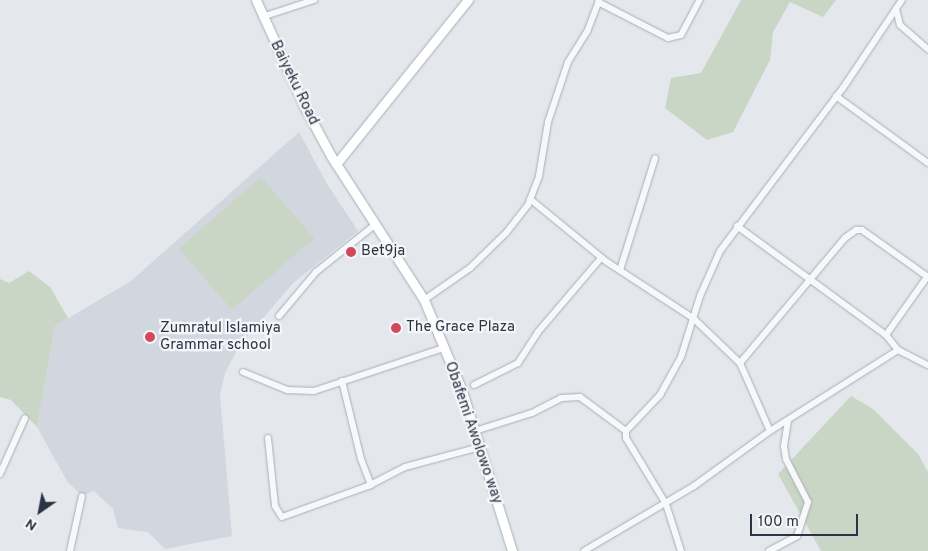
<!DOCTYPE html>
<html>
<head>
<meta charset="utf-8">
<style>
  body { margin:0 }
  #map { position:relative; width:928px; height:551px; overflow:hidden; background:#e4e7ec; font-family:Overpass,sans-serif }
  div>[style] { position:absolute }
  .built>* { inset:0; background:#d2d6de }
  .green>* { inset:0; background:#c9d6c5; transform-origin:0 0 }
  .roads { filter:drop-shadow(0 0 1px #a9aeb7) drop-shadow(0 0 1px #a9aeb7) }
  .street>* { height:6px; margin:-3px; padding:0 3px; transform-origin:3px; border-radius:3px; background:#f7f8fa }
  .secondary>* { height:9px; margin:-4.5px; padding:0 4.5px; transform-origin:4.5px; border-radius:4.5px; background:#fff }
  .dots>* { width:14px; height:14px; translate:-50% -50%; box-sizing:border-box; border:2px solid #f4f6f9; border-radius:50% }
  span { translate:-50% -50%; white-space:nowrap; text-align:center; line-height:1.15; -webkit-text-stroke:4.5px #f4f6f9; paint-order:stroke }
  .street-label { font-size:15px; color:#2b3445 }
  .poi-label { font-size:15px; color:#2b3445 }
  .left { translate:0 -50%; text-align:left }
  .north { position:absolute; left:15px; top:486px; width:50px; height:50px; -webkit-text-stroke:4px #f4f6f9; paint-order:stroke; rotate:213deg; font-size:14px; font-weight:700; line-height:20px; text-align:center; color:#2b3445 }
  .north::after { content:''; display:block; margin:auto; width:18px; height:22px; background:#2b3445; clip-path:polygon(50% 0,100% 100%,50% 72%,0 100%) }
  .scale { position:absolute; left:750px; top:514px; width:108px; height:22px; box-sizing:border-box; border:2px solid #2b3445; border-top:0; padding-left:6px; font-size:15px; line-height:18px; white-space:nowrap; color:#2b3445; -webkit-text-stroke:4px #f4f6f9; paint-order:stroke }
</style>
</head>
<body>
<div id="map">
  <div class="built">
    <i style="clip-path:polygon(299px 132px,327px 184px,358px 231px,293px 283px,239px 346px,225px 373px,220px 395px,232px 536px,165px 549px,148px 532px,118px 528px,113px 509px,94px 491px,82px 496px,67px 481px,37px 427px,55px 326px,131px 281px)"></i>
  </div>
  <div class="green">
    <i style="clip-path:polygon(741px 0,836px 0,823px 17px,790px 2px,773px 32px,770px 60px,733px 132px,707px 140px,665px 108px,671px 78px,701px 73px)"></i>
    <i style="left:261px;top:177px;width:81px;height:109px;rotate:49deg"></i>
    <i style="clip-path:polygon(29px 271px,50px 287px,68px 318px,55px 326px,37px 427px,11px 400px,0 397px,0 279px,9px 283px)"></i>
    <i style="clip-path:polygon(851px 396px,873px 409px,918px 454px,928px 472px,928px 551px,821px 551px,778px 474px)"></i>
  </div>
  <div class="roads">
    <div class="street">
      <i style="left:598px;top:2px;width:79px;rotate:27.2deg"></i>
      <i style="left:668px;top:38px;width:13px;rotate:-13deg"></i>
      <i style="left:681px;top:35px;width:40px;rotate:-62deg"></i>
      <i style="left:896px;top:9px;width:16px;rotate:76deg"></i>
      <i style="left:900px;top:25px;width:37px;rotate:41deg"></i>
      <i style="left:262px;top:17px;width:55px;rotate:-18.1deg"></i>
      <i style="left:836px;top:96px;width:114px;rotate:36.1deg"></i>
      <i style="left:530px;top:199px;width:99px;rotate:39.3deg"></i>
      <i style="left:607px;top:262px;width:103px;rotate:33.1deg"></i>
      <i style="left:693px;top:318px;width:65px;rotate:43.8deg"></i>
      <i style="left:740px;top:363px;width:74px;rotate:66.2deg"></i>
      <i style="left:737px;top:226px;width:185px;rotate:36.2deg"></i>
      <i style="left:620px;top:270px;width:117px;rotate:-72.6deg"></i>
      <i style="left:927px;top:277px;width:71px;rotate:125.3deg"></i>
      <i style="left:886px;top:335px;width:19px;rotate:51deg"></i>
      <i style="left:898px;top:350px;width:34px;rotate:27deg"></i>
      <i style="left:424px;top:300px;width:56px;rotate:-34.8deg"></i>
      <i style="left:470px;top:268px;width:50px;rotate:-44.2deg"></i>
      <i style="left:506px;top:233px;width:36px;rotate:-52deg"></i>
      <i style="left:528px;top:205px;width:31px;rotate:-69deg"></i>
      <i style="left:539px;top:176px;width:55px;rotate:-80.5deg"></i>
      <i style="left:548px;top:122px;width:63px;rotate:-71.6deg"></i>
      <i style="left:568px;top:62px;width:36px;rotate:-58deg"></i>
      <i style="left:587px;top:32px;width:34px;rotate:-69deg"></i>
      <i style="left:279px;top:316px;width:57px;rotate:-49.9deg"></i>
      <i style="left:316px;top:272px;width:77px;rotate:-38.7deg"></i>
      <i style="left:740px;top:363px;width:163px;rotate:-50deg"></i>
      <i style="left:845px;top:238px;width:14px;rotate:-36deg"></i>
      <i style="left:856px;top:230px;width:6px"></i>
      <i style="left:862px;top:230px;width:81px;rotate:35.5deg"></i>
      <i style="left:243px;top:372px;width:48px;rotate:22.2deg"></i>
      <i style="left:287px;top:390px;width:27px;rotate:2deg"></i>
      <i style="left:314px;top:391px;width:136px;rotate:-18.4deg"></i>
      <i style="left:342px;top:381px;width:80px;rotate:76.3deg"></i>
      <i style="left:361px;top:459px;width:28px;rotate:69deg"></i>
      <i style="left:474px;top:385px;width:49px;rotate:-26.6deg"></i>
      <i style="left:518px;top:363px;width:37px;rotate:-57deg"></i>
      <i style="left:538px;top:332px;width:97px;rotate:-49.6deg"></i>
      <i style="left:475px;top:431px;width:60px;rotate:-17.5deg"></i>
      <i style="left:532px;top:413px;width:33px;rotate:-27deg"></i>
      <i style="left:561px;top:398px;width:19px;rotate:-3deg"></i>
      <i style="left:580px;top:397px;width:57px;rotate:36.5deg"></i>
      <i style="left:268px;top:438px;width:68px;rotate:84.1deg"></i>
      <i style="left:275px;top:506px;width:13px;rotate:58deg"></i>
      <i style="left:282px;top:517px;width:91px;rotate:-19.8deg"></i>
      <i style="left:368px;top:486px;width:42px;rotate:-27.2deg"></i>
      <i style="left:405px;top:467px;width:78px;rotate:-14.9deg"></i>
      <i style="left:0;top:474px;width:61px;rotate:-65.9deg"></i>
      <i style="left:70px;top:551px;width:56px;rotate:-77.7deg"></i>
      <i style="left:584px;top:551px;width:128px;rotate:-30.6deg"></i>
      <i style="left:694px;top:486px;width:94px;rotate:-35.9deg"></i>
      <i style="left:770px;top:431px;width:151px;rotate:-32.3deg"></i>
      <i style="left:681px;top:551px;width:49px;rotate:-107.7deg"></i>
      <i style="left:666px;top:504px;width:77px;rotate:-121.2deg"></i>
      <i style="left:626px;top:438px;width:7px;rotate:-90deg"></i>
      <i style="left:626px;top:431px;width:50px;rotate:-46.6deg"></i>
      <i style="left:660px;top:395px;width:43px;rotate:-61.1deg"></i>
      <i style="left:681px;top:357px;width:64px;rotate:-72.7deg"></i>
      <i style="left:700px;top:296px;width:49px;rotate:-66deg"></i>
      <i style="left:720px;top:251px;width:204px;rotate:-53deg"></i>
      <i style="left:843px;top:88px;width:106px;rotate:-56.2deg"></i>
      <i style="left:769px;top:551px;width:32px;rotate:-28deg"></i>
      <i style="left:797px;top:536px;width:36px;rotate:-72deg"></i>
      <i style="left:808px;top:502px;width:48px;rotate:-117.1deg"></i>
      <i style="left:786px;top:459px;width:13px;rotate:-99deg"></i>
      <i style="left:784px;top:446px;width:25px;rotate:-81deg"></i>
    </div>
    <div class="secondary">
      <i style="left:256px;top:0;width:116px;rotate:65.6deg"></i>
      <i style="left:304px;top:106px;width:57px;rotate:61.6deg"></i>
      <i style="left:331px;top:156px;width:171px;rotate:57.1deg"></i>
      <i style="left:424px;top:300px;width:99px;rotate:67.3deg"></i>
      <i style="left:462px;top:391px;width:168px;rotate:72.6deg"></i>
      <i style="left:336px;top:164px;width:211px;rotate:-51.2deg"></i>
    </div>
  </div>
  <div class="dots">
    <i style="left:351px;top:252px;background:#d1495b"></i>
    <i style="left:396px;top:328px;background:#d1495b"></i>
    <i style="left:150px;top:337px;background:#d1495b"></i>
  </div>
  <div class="street-label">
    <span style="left:294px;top:83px;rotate:64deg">Baiyeku Road</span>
    <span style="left:473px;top:433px;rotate:71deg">Obafemi Awolowo way</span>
  </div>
  <div class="poi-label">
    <span class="left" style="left:361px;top:252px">Bet9ja</span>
    <span class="left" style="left:160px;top:337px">Zumratul Islamiya<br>Grammar school</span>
    <span class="left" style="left:406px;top:328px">The Grace Plaza</span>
  </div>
  <div class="north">N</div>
  <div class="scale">100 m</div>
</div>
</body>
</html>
